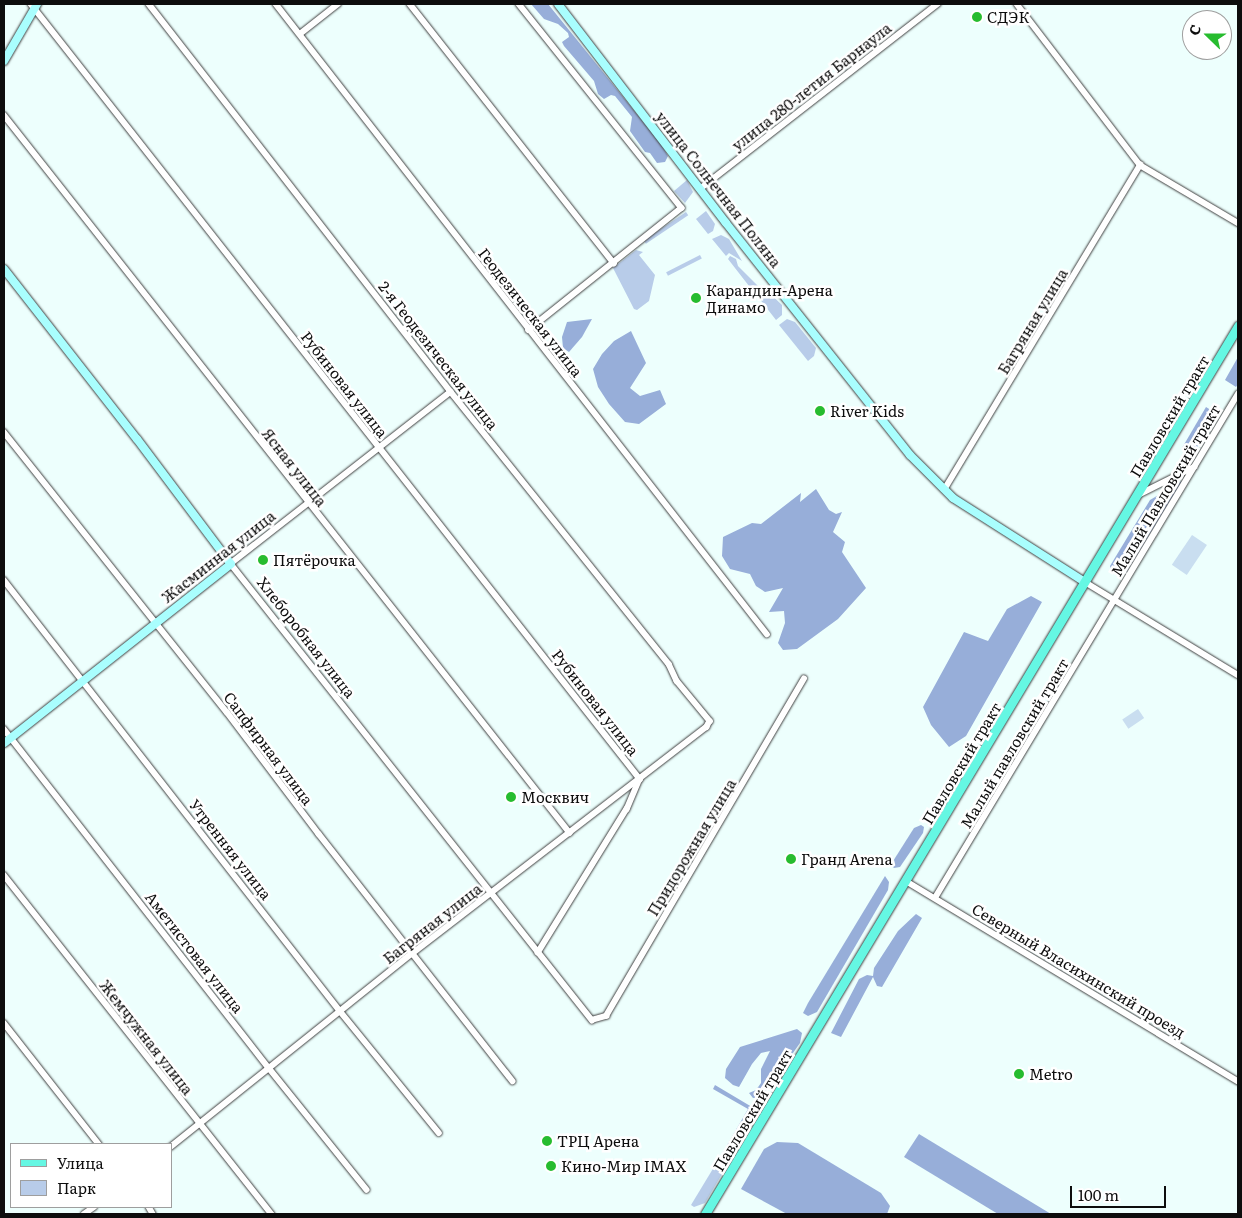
<!DOCTYPE html>
<html>
<head>
<meta charset="utf-8">
<style>
  body { margin:0 }
  #map { position:relative; width:1242px; height:1218px; overflow:hidden; background:#edfffd; font-family:Literata,serif }
  div>[style] { position:absolute }
  .green>* { inset:0; background:#b8cce9; transform-origin:0 0 }
  .forest>* { inset:0; background:#97aed9 }
  .pitch>* { inset:0; background:#c9def0; transform-origin:0 0 }
  .roads { filter:drop-shadow(0 0 1px #404040) drop-shadow(0 0 1px #404040) }
  .street>* { height:5.5px; margin:-2.75px; padding:0 2.75px; transform-origin:2.75px; border-radius:2.75px; background:#fff }
  .secondary>* { height:8px; margin:-4px; padding:0 4px; transform-origin:4px; border-radius:4px; background:#a9fefe }
  .primary>* { height:9px; margin:-4.5px; padding:0 4.5px; transform-origin:4.5px; border-radius:4.5px; background:#65f7e3 }
  .dots>* { width:14px; height:14px; translate:-50% -50%; box-sizing:border-box; border:2px solid #fff; border-radius:50% }
  span { translate:-50% -50%; white-space:nowrap; text-align:center; line-height:1.15; -webkit-text-stroke:5px #fff; paint-order:stroke }
  .poi-label { font-size:15px; color:#0d0d0d }
  .left { translate:0 -50%; text-align:left }
  .street-label { font-size:15px; color:#0d0d0d }
  .frame { position:absolute; inset:0; border:5px solid #0d0d0d; pointer-events:none }
  .legend { position:absolute; left:10px; top:1143px; width:162px; height:65px; box-sizing:border-box; background:#fff; border:1px solid #9e9e9e; margin:0; padding:6px 9px; list-style:none; font-size:15px; color:#0d0d0d }
  .legend li { display:flex; align-items:center; gap:10px; height:25px }
  .legend b { width:25px; border:1px solid #9e9e9e }
  .north { position:absolute; left:1182px; top:10px; width:50px; height:50px; box-sizing:border-box; background:#fff; border:1px solid #9e9e9e; border-radius:50%; rotate:292deg; font-size:14px; font-weight:700; line-height:20px; text-align:center; color:#0d0d0d }
  .north::after { content:''; display:block; margin:auto; width:18px; height:22px; background:#27bc2f; clip-path:polygon(50% 0,100% 100%,50% 72%,0 100%) }
  .scale { position:absolute; left:1070px; top:1186px; width:96px; height:22px; box-sizing:border-box; border:2px solid #0d0d0d; border-top:0; padding-left:6px; font-size:15px; line-height:18px; white-space:nowrap; color:#0d0d0d; -webkit-text-stroke:4px #fff; paint-order:stroke }
</style>
</head>
<body>
<div id="map">
  <div class="green">
    <i style="clip-path:polygon(687px 180px,693px 192px,685px 203px,674px 191px)"></i>
    <i style="clip-path:polygon(706px 211px,715px 224px,713px 231px,708px 234px,696px 219px)"></i>
    <i style="left:686px;top:212px;width:4px;height:51px;rotate:56deg"></i>
    <i style="clip-path:polygon(721px 235px,729px 239px,742px 261px,729px 253px,726px 256px,712px 239px)"></i>
    <i style="clip-path:polygon(636px 250px,643px 252px,639px 255px,655px 275px,649px 301px,637px 310px,634px 309px,613px 268px)"></i>
    <i style="left:700px;top:255px;width:4px;height:38px;rotate:63deg"></i>
    <i style="clip-path:polygon(730px 256px,736px 259px,738px 266px,759px 287px,760px 294px,756px 295px,728px 259px)"></i>
    <i style="clip-path:polygon(762px 286px,782px 305px,782px 315px,776px 320px,759px 298px,763px 297px)"></i>
    <i style="clip-path:polygon(787px 319px,795px 322px,816px 348px,814px 356px,808px 361px,779px 325px)"></i>
    <i style="clip-path:polygon(714px 1167px,722px 1174px,705px 1203px,694px 1207px,691px 1205px)"></i>
  </div>
  <div class="forest">
    <i style="clip-path:polygon(531px 4px,548px 4px,661px 144px,668px 156px,665px 162px,657px 163px,650px 153px,645px 152px,630px 131px,632px 117px,615px 96px,611px 95px,604px 99px,598px 94px,594px 81px,564px 46px,562px 42px,569px 37px,568px 33px,558px 24px,544px 19px)"></i>
    <i style="clip-path:polygon(592px 319px,582px 337px,569px 352px,563px 348px,562px 337px,567px 322px)"></i>
    <i style="clip-path:polygon(631px 331px,646px 363px,630px 388px,640px 396px,660px 390px,666px 404px,639px 424px,625px 422px,609px 404px,598px 387px,593px 369px,602px 354px,614px 341px)"></i>
    <i style="clip-path:polygon(1238px 357px,1238px 384px,1236px 387px,1225px 380px)"></i>
    <i style="clip-path:polygon(1206px 407px,1217px 414px,1196px 449px,1182px 448px)"></i>
    <i style="clip-path:polygon(1182px 481px,1125px 574px,1119px 576px,1112px 572px,1110px 566px,1150px 500px)"></i>
    <i style="clip-path:polygon(816px 489px,829px 510px,836px 514px,842px 512px,833px 532px,845px 542px,842px 552px,866px 588px,838px 619px,797px 649px,783px 650px,778px 643px,785px 623px,784px 611px,769px 612px,783px 588px,765px 592px,756px 586px,750px 574px,730px 569px,722px 556px,723px 537px,752px 523px,761px 524px,801px 493px,800px 502px)"></i>
    <i style="clip-path:polygon(1031px 596px,1042px 602px,966px 736px,949px 747px,931px 725px,923px 707px,964px 632px,988px 641px,1007px 609px)"></i>
    <i style="clip-path:polygon(921px 825px,924px 827px,923px 833px,900px 867px,894px 868px,891px 865px,895px 858px,914px 828px)"></i>
    <i style="clip-path:polygon(885px 876px,889px 882px,888px 890px,817px 1012px,808px 1016px,803px 1013px,808px 1003px)"></i>
    <i style="clip-path:polygon(916px 914px,922px 918px,882px 987px,877px 986px,873px 977px,841px 1037px,831px 1033px,859px 979px,867px 975px,873px 976px,874px 968px,898px 931px)"></i>
    <i style="clip-path:polygon(797px 1029px,802px 1033px,800px 1043px,762px 1097px,753px 1098px,749px 1093px,756px 1090px,761px 1083px,761px 1069px,770px 1051px,761px 1053px,752px 1064px,739px 1087px,733px 1085px,725px 1078px,726px 1069px,740px 1047px)"></i>
    <i style="clip-path:polygon(715px 1085px,757px 1110px,728px 1159px,723px 1160px,719px 1159px,748px 1109px,713px 1089px)"></i>
    <i style="clip-path:polygon(919px 1134px,1051px 1214px,998px 1214px,904px 1157px)"></i>
    <i style="clip-path:polygon(777px 1142px,798px 1143px,881px 1193px,890px 1206px,887px 1214px,787px 1214px,741px 1189px,764px 1149px)"></i>
  </div>
  <div class="pitch">
    <i style="left:1192px;top:535px;width:18px;height:36px;rotate:34deg"></i>
    <i style="left:1138px;top:709px;width:11px;height:19px;rotate:56deg"></i>
  </div>
  <div class="roads">
    <div class="street">
      <i style="left:31px;top:4px;width:986px;rotate:51.84deg"></i>
      <i style="left:640px;top:779px;width:33px;rotate:113deg"></i>
      <i style="left:627px;top:809px;width:169px;rotate:121.7deg"></i>
      <i style="left:149px;top:4px;width:492px;rotate:52.1deg"></i>
      <i style="left:451px;top:392px;width:349px;rotate:51.3deg"></i>
      <i style="left:669px;top:664px;width:19px;rotate:65deg"></i>
      <i style="left:677px;top:681px;width:52px;rotate:50.5deg"></i>
      <i style="left:710px;top:721px;width:7px;rotate:117deg"></i>
      <i style="left:707px;top:727px;width:372px;rotate:142.4deg"></i>
      <i style="left:412px;top:954px;width:309px;rotate:141.3deg"></i>
      <i style="left:276px;top:4px;width:799px;rotate:52.07deg"></i>
      <i style="left:410px;top:4px;width:330px;rotate:51.8deg"></i>
      <i style="left:519px;top:4px;width:261px;rotate:51.4deg"></i>
      <i style="left:682px;top:208px;width:196px;rotate:141.4deg"></i>
      <i style="left:1017px;top:4px;width:203px;rotate:52.6deg"></i>
      <i style="left:1140px;top:165px;width:114px;rotate:30.6deg"></i>
      <i style="left:300px;top:34px;width:48px;rotate:-38.3deg"></i>
      <i style="left:4px;top:115px;width:914px;rotate:51.75deg"></i>
      <i style="left:700px;top:189px;width:301px;rotate:-37.9deg"></i>
      <i style="left:451px;top:392px;width:279px;rotate:142deg"></i>
      <i style="left:231px;top:564px;width:582px;rotate:51.63deg"></i>
      <i style="left:592px;top:1020px;width:15px;rotate:-16deg"></i>
      <i style="left:606px;top:1016px;width:391px;rotate:-59.6deg"></i>
      <i style="left:4px;top:432px;width:358px;rotate:51.5deg"></i>
      <i style="left:227px;top:712px;width:153px;rotate:53deg"></i>
      <i style="left:319px;top:834px;width:314px;rotate:51.9deg"></i>
      <i style="left:944px;top:490px;width:380px;rotate:-58.9deg"></i>
      <i style="left:1138px;top:495px;width:63px;rotate:-26.6deg"></i>
      <i style="left:4px;top:580px;width:546px;rotate:52.06deg"></i>
      <i style="left:340px;top:1011px;width:157px;rotate:50.9deg"></i>
      <i style="left:1085px;top:582px;width:179px;rotate:31.3deg"></i>
      <i style="left:4px;top:729px;width:430px;rotate:52deg"></i>
      <i style="left:269px;top:1068px;width:156px;rotate:51.2deg"></i>
      <i style="left:4px;top:875px;width:432px;rotate:51.7deg"></i>
      <i style="left:906px;top:881px;width:388px;rotate:31.1deg"></i>
      <i style="left:935px;top:898px;width:588px;rotate:-58.99deg"></i>
      <i style="left:4px;top:1023px;width:154px;rotate:51.9deg"></i>
      <i style="left:149px;top:1207px;width:8px;rotate:60deg"></i>
      <i style="left:84px;top:1214px;width:12px;rotate:-35deg"></i>
    </div>
    <div class="secondary">
      <i style="left:558px;top:4px;width:276px;rotate:52.5deg"></i>
      <i style="left:726px;top:223px;width:296px;rotate:51.6deg"></i>
      <i style="left:910px;top:455px;width:61px;rotate:45deg"></i>
      <i style="left:953px;top:498px;width:156px;rotate:32.5deg"></i>
      <i style="left:4px;top:61px;width:66px;rotate:-59.9deg"></i>
      <i style="left:4px;top:269px;width:216px;rotate:52deg"></i>
      <i style="left:137px;top:439px;width:156px;rotate:53.1deg"></i>
      <i style="left:231px;top:564px;width:289px;rotate:141.7deg"></i>
    </div>
    <div class="primary">
      <i style="left:705px;top:1214px;width:1036px;rotate:-59.03deg"></i>
    </div>
  </div>
  <div class="dots">
    <i style="left:977px;top:17px;background:#27bc2f"></i>
    <i style="left:696px;top:298px;background:#27bc2f"></i>
    <i style="left:820px;top:411px;background:#27bc2f"></i>
    <i style="left:263px;top:560px;background:#27bc2f"></i>
    <i style="left:511px;top:797px;background:#27bc2f"></i>
    <i style="left:791px;top:859px;background:#27bc2f"></i>
    <i style="left:1019px;top:1074px;background:#27bc2f"></i>
    <i style="left:547px;top:1141px;background:#27bc2f"></i>
    <i style="left:551px;top:1166px;background:#27bc2f"></i>
  </div>
  <div class="poi-label">
    <span class="left" style="left:987px;top:17px">СДЭК</span>
    <span class="left" style="left:706px;top:298px">Карандин-Арена<br>Динамо</span>
    <span class="left" style="left:830px;top:411px">River Kids</span>
    <span class="left" style="left:273px;top:560px">Пятёрочка</span>
    <span class="left" style="left:521px;top:797px">Москвич</span>
    <span class="left" style="left:801px;top:859px">Гранд Arena</span>
    <span class="left" style="left:1029px;top:1074px">Metro</span>
    <span class="left" style="left:557px;top:1141px">ТРЦ Арена</span>
    <span class="left" style="left:561px;top:1166px">Кино-Мир IMAX</span>
  </div>
  <div class="street-label">
    <span style="left:811px;top:86px;rotate:-38deg">улица 280-летия Барнаула</span>
    <span style="left:719px;top:189px;rotate:52deg">улица Солнечная Поляна</span>
    <span style="left:531px;top:312px;rotate:52deg">Геодезическая улица</span>
    <span style="left:1032px;top:321px;rotate:-59deg">Багряная улица</span>
    <span style="left:439px;top:355px;rotate:52deg">2-я Геодезическая улица</span>
    <span style="left:345px;top:384px;rotate:52deg">Рубиновая улица</span>
    <span style="left:1169px;top:416px;rotate:-59deg">Павловский тракт</span>
    <span style="left:295px;top:467px;rotate:52deg">Ясная улица</span>
    <span style="left:1165px;top:490px;rotate:-59deg">Малый Павловский тракт</span>
    <span style="left:218px;top:556px;rotate:-38deg">Жасминная улица</span>
    <span style="left:307px;top:637px;rotate:52deg">Хлеборобная улица</span>
    <span style="left:596px;top:702px;rotate:52deg">Рубиновая улица</span>
    <span style="left:1014px;top:743px;rotate:-59deg">Малый павловский тракт</span>
    <span style="left:269px;top:748px;rotate:53deg">Сапфирная улица</span>
    <span style="left:961px;top:763px;rotate:-59deg">Павловский тракт</span>
    <span style="left:691px;top:847px;rotate:-59deg">Придорожная улица</span>
    <span style="left:231px;top:849px;rotate:52deg">Утренняя улица</span>
    <span style="left:432px;top:923px;rotate:-38deg">Багряная улица</span>
    <span style="left:195px;top:952px;rotate:52deg">Аметистовая улица</span>
    <span style="left:1079px;top:970px;rotate:31deg">Северный Власихинский проезд</span>
    <span style="left:147px;top:1037px;rotate:52deg">Жемчужная улица</span>
    <span style="left:752px;top:1110px;rotate:-59deg">Павловский тракт</span>
  </div>
  <div class="frame"></div>
  <ul class="legend">
  <li><b style="height:6px;background:#65f7e3"></b>Улица</li>
  <li><b style="height:14px;background:#b8cce9"></b>Парк</li>
  </ul>
  <div class="north">С</div>
  <div class="scale">100 m</div>
</div>
</body>
</html>
